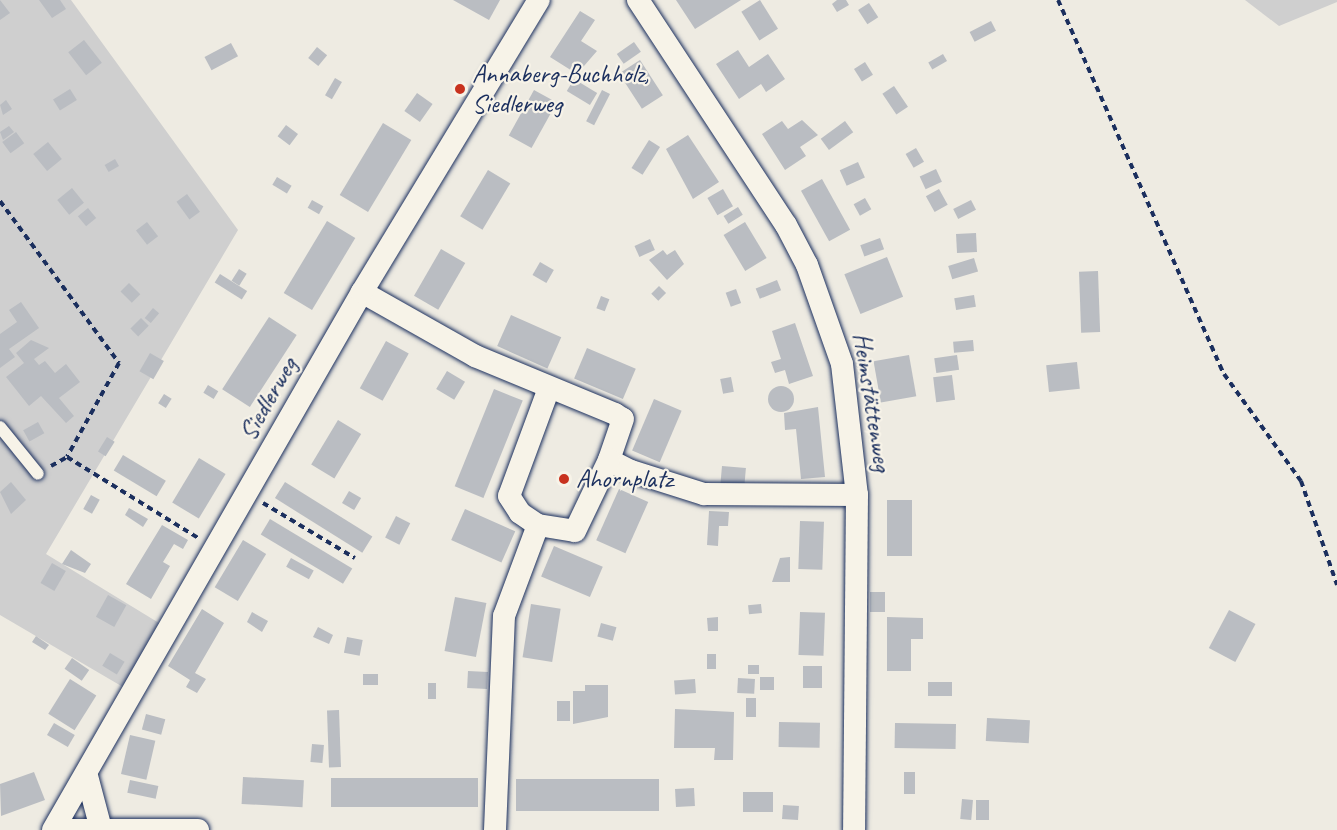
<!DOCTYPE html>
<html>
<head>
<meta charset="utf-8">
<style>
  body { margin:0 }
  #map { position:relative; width:1337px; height:830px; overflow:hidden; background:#eeebe2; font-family:Caveat,sans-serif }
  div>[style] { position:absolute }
  .green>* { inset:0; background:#cfcfcf }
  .building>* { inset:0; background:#babdc2; transform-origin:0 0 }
  .round { border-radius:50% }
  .path>* { height:4px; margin-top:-2px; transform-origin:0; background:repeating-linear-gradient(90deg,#1b2f5e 0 6px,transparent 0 10.5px) }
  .roads { filter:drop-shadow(0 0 2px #1b2f5e) drop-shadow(0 0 2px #1b2f5e) }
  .lane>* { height:12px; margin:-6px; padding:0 6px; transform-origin:6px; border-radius:6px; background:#f7f3e8 }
  .street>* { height:22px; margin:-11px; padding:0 11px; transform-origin:11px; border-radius:11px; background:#f7f3e8 }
  .dots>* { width:16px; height:16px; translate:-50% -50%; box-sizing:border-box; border:3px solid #f7f3e8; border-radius:50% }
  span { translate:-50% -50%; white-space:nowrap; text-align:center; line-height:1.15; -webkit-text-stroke:4.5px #f7f3e8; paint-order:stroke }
  .poi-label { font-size:26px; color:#1b2f5e }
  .left { translate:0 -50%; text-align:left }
  .street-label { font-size:26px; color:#1b2f5e }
</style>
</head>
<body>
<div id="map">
  <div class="green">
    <i style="clip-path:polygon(0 0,71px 0,238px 230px,46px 554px,159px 623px,123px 687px,0 615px)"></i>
    <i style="clip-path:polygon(1245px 0,1337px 0,1337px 2px,1279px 26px)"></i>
  </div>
  <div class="building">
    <i style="clip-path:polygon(0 0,10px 13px,0 20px)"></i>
    <i style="clip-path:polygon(39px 0,60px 0,66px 9px,52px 18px)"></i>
    <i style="clip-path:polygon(453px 0,500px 0,489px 20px)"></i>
    <i style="clip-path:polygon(676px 0,741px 0,695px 29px)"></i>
    <i style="left:760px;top:0;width:34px;height:22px;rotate:58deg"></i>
    <i style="clip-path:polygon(837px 0,846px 0,849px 5px,837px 12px,832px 4px)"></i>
    <i style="left:869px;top:3px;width:17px;height:13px;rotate:57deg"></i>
    <i style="clip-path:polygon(580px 11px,595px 20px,581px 41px,597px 51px,577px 74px,550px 57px)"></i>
    <i style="left:991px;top:21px;width:11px;height:24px;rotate:63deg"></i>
    <i style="left:84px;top:40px;width:29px;height:20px;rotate:52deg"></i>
    <i style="left:634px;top:42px;width:12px;height:21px;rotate:55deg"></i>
    <i style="left:231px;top:43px;width:15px;height:30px;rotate:62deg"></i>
    <i style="left:317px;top:47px;width:13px;height:14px;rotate:39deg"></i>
    <i style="clip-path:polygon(738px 50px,749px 67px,768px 54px,785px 79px,766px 92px,761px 84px,739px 99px,716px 64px)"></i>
    <i style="left:943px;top:54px;width:8px;height:17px;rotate:60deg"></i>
    <i style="left:640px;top:60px;width:42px;height:25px;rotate:57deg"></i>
    <i style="left:865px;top:62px;width:15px;height:13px;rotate:58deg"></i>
    <i style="left:335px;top:78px;width:8px;height:20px;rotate:30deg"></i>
    <i style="left:574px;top:79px;width:27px;height:14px;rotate:31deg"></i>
    <i style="left:894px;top:86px;width:25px;height:14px;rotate:56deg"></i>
    <i style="left:70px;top:89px;width:13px;height:20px;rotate:58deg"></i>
    <i style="left:534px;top:90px;width:26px;height:52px;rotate:29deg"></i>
    <i style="left:602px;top:90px;width:9px;height:35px;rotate:27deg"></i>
    <i style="left:417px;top:93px;width:19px;height:22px;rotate:35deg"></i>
    <i style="clip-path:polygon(6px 100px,12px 109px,3px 115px,0 105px)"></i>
    <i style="clip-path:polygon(802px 120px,818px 135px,800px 147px,806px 156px,785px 170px,762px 134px,782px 121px,788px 129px)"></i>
    <i style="left:845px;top:121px;width:14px;height:30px;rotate:54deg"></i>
    <i style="left:383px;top:123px;width:33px;height:84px;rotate:31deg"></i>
    <i style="left:286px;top:125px;width:15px;height:14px;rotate:37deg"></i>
    <i style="clip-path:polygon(9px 126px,14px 132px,3px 140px,0 132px)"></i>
    <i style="left:16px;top:132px;width:14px;height:17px;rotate:54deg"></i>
    <i style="clip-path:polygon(688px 135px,719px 182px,693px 199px,666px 149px)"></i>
    <i style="left:649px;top:140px;width:13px;height:33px;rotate:32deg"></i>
    <i style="left:48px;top:142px;width:22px;height:19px;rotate:51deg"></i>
    <i style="left:916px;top:148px;width:16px;height:12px;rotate:60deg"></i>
    <i style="left:115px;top:159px;width:8px;height:12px;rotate:60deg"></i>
    <i style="left:858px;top:162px;width:17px;height:20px;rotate:66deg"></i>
    <i style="left:936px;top:169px;width:14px;height:18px;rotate:65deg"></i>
    <i style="left:488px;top:170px;width:26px;height:54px;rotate:31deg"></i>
    <i style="left:277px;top:177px;width:17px;height:9px;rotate:31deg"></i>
    <i style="left:822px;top:179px;width:58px;height:24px;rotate:61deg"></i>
    <i style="left:72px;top:188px;width:19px;height:19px;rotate:51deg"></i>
    <i style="left:723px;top:189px;width:20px;height:18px;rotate:60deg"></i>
    <i style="left:939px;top:189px;width:18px;height:15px;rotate:61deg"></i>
    <i style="left:187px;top:194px;width:22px;height:13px;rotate:54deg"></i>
    <i style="left:865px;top:198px;width:13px;height:13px;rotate:61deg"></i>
    <i style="left:312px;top:200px;width:13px;height:9px;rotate:29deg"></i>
    <i style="left:971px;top:200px;width:11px;height:20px;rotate:63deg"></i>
    <i style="left:738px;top:207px;width:9px;height:17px;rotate:58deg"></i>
    <i style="left:88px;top:208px;width:13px;height:13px;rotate:51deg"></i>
    <i style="left:327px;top:221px;width:33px;height:84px;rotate:31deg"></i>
    <i style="left:147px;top:222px;width:18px;height:14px;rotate:52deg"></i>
    <i style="left:745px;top:222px;width:42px;height:25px;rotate:59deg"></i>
    <i style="left:976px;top:233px;width:19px;height:20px;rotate:87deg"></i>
    <i style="left:880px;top:238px;width:12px;height:21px;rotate:70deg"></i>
    <i style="left:650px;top:239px;width:12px;height:17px;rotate:66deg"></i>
    <i style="left:441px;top:249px;width:28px;height:54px;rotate:30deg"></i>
    <i style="clip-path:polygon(663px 250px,667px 255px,675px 250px,684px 264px,667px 280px,649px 260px)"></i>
    <i style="left:887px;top:257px;width:43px;height:46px;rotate:68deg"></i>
    <i style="left:974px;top:258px;width:14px;height:27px;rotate:73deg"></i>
    <i style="left:540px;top:262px;width:16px;height:15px;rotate:30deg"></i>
    <i style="left:239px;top:269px;width:9px;height:14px;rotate:32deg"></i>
    <i style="left:1098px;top:271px;width:61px;height:19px;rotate:88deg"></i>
    <i style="left:220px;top:274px;width:32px;height:10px;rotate:32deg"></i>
    <i style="left:777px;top:280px;width:11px;height:23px;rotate:68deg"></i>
    <i style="left:129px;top:283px;width:16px;height:12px;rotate:45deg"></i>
    <i style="left:659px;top:286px;width:10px;height:11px;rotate:45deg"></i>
    <i style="left:736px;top:289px;width:15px;height:11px;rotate:70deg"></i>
    <i style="left:974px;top:295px;width:12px;height:20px;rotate:81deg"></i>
    <i style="left:601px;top:296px;width:9px;height:13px;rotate:21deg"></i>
    <i style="clip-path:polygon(21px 302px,39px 328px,9px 349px,15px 357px,0 368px,0 334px,17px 322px,9px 310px)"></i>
    <i style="left:153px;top:308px;width:8px;height:13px;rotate:40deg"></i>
    <i style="left:511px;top:315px;width:55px;height:34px;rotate:24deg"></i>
    <i style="left:269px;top:317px;width:33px;height:86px;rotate:33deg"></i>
    <i style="left:141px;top:318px;width:11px;height:15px;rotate:45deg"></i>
    <i style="clip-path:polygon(795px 323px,813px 376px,789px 384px,785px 370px,775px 373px,771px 362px,781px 359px,772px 331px)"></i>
    <i style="clip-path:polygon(31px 340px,49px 348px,34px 359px,39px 365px,45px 361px,55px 373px,66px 364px,80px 382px,59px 398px,74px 416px,66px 423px,41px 396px,29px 406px,6px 377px,24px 363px,16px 353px)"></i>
    <i style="left:973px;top:340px;width:11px;height:20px;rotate:85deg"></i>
    <i style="left:386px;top:341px;width:26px;height:54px;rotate:29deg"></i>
    <i style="left:587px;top:348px;width:53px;height:33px;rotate:23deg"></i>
    <i style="left:150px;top:353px;width:16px;height:21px;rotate:30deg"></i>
    <i style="left:909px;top:355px;width:42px;height:36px;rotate:80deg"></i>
    <i style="left:957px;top:355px;width:15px;height:23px;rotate:82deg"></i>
    <i style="left:1077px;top:362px;width:27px;height:31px;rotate:84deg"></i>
    <i style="left:447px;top:371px;width:21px;height:21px;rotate:31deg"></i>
    <i style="left:952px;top:375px;width:25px;height:19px;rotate:83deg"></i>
    <i style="left:731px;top:377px;width:15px;height:11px;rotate:79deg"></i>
    <i style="left:208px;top:385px;width:12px;height:9px;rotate:31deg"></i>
    <i class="round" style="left:768px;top:386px;width:26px;height:26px"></i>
    <i style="left:494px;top:389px;width:31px;height:105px;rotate:22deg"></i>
    <i style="left:164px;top:394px;width:9px;height:11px;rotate:32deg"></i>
    <i style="left:654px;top:399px;width:30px;height:56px;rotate:23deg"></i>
    <i style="clip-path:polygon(818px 407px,825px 477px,801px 479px,796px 429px,785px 430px,784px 413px)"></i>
    <i style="left:338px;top:420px;width:27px;height:52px;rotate:31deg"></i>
    <i style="left:38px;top:422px;width:13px;height:17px;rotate:61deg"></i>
    <i style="left:107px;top:437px;width:9px;height:17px;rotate:32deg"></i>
    <i style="left:123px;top:455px;width:50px;height:18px;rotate:31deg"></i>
    <i style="left:199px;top:458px;width:31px;height:52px;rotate:31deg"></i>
    <i style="left:722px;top:466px;width:24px;height:21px;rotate:5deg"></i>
    <i style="clip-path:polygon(11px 482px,26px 500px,11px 514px,0 492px)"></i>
    <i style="left:285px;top:482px;width:103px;height:19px;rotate:32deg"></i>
    <i style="left:619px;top:489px;width:32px;height:56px;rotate:24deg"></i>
    <i style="left:349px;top:491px;width:14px;height:14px;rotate:30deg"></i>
    <i style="left:91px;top:495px;width:10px;height:16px;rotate:29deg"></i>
    <i style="left:887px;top:500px;width:25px;height:56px"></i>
    <i style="clip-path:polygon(129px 508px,148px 519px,143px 527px,125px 515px)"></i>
    <i style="left:465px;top:509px;width:55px;height:34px;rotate:24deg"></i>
    <i style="clip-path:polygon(709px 511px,729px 512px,728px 526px,719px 526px,718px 546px,707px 545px)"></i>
    <i style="left:396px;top:516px;width:16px;height:24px;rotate:27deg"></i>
    <i style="left:270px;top:519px;width:96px;height:18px;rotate:31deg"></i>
    <i style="left:800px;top:521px;width:24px;height:48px;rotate:2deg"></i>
    <i style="clip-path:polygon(162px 525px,188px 540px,183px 549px,174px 544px,163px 562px,170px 566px,151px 599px,126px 584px)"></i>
    <i style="left:243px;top:540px;width:27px;height:55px;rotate:31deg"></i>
    <i style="left:554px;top:546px;width:53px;height:33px;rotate:23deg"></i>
    <i style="clip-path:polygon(71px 550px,91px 564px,85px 573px,62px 564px)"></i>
    <i style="clip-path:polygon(790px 557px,790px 582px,772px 582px,780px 558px)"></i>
    <i style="left:291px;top:558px;width:26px;height:10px;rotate:29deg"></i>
    <i style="left:52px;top:563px;width:16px;height:23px;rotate:30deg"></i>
    <i style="left:870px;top:592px;width:15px;height:20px"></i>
    <i style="left:108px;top:595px;width:21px;height:25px;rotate:29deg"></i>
    <i style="left:455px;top:597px;width:32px;height:55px;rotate:11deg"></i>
    <i style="left:531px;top:604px;width:30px;height:54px;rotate:9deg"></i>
    <i style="left:761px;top:604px;width:9px;height:13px;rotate:84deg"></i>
    <i style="clip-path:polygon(202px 609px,224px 623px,195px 673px,206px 679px,197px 693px,186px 687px,190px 680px,168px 666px)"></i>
    <i style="left:1229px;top:610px;width:30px;height:43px;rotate:28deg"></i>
    <i style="clip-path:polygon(252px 612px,268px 621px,262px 632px,247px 622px)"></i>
    <i style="left:800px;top:612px;width:25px;height:43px;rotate:2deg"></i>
    <i style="clip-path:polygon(718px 617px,718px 631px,708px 631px,707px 618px)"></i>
    <i style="clip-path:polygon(887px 617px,923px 618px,923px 639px,911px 639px,911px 671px,887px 671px)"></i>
    <i style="left:601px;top:623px;width:16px;height:14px;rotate:15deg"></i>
    <i style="clip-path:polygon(318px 627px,333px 635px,329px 644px,313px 637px)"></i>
    <i style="clip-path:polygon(36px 636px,49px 645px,45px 650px,32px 642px)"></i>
    <i style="left:347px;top:637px;width:16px;height:16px;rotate:11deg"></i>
    <i style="left:110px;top:653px;width:17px;height:15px;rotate:31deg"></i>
    <i style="left:707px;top:654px;width:9px;height:15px"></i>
    <i style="left:72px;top:658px;width:21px;height:13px;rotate:35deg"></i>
    <i style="left:748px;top:665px;width:11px;height:9px"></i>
    <i style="left:803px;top:666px;width:19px;height:22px"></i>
    <i style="left:468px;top:671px;width:20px;height:17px;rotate:3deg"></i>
    <i style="left:378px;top:674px;width:11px;height:15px;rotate:90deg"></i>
    <i style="left:774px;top:677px;width:13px;height:14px;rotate:90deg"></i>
    <i style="left:738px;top:678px;width:17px;height:15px;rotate:3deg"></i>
    <i style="left:70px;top:679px;width:31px;height:41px;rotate:32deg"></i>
    <i style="left:695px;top:679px;width:14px;height:21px;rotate:86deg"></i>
    <i style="left:928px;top:682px;width:24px;height:14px"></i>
    <i style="left:428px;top:683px;width:8px;height:16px"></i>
    <i style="clip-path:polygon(585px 685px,608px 685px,608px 717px,573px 724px,573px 691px,585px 691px)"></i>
    <i style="left:746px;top:698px;width:10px;height:19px"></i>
    <i style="left:557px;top:701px;width:13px;height:20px"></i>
    <i style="clip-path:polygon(675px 709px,734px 712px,733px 760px,714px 760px,715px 748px,674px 748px)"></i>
    <i style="left:339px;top:710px;width:57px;height:12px;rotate:88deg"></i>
    <i style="left:146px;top:714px;width:20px;height:16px;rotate:15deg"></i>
    <i style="left:987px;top:718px;width:43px;height:23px;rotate:3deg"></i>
    <i style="left:779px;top:722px;width:41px;height:25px;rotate:1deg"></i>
    <i style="left:54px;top:723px;width:24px;height:14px;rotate:30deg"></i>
    <i style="left:895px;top:723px;width:61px;height:25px;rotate:1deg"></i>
    <i style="left:130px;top:735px;width:26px;height:40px;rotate:13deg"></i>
    <i style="left:312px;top:744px;width:12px;height:18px;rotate:5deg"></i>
    <i style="clip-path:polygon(34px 772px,45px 800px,1px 816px,0 784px)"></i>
    <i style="left:904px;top:772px;width:11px;height:22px"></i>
    <i style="left:243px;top:777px;width:61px;height:27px;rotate:3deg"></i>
    <i style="left:331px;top:778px;width:147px;height:29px"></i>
    <i style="left:516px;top:779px;width:143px;height:32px"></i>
    <i style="left:130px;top:780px;width:29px;height:13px;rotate:12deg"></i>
    <i style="left:694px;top:788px;width:18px;height:19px;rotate:87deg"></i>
    <i style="left:743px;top:792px;width:30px;height:20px"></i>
    <i style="left:962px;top:799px;width:11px;height:20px;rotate:5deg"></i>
    <i style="left:976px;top:800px;width:13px;height:20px"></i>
    <i style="left:783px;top:805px;width:16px;height:14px;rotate:4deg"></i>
  </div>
  <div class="path">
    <i style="left:1058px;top:0;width:409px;rotate:66.1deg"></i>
    <i style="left:1224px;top:374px;width:132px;rotate:54.3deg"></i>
    <i style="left:1301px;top:481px;width:110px;rotate:70.9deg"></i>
    <i style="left:0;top:201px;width:201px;rotate:53.7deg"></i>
    <i style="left:119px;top:363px;width:107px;rotate:119deg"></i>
    <i style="left:51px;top:466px;width:18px;rotate:-29deg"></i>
    <i style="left:67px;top:457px;width:154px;rotate:31.7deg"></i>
    <i style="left:263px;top:503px;width:107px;rotate:30.9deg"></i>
  </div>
  <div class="roads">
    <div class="lane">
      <i style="left:0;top:427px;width:60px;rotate:51deg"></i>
    </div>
    <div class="street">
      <i style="left:638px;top:0;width:269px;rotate:56.7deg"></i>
      <i style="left:786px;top:225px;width:45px;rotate:62.3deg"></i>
      <i style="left:807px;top:265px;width:105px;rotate:70.5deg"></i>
      <i style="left:842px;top:364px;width:132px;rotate:83.5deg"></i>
      <i style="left:857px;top:495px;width:335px;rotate:90.5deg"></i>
      <i style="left:362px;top:292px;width:130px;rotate:29.5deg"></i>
      <i style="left:475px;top:356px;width:152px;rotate:22.5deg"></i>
      <i style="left:615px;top:414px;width:9px;rotate:32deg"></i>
      <i style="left:623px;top:419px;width:43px;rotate:108.9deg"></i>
      <i style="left:609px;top:460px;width:25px;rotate:27deg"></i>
      <i style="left:631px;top:471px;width:77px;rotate:17.5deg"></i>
      <i style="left:704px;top:494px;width:153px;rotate:0.4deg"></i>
      <i style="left:549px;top:388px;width:115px;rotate:110.3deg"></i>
      <i style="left:509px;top:496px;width:20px;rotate:57deg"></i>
      <i style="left:520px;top:513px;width:22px;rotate:34deg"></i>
      <i style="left:538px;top:525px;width:37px;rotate:9deg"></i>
      <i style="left:575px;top:531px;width:79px;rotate:-64.4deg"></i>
      <i style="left:87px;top:776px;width:55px;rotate:75.2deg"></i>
      <i style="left:53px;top:830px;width:620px;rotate:-60.13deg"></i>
      <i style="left:362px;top:292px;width:341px;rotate:-58.8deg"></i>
      <i style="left:69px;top:830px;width:129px"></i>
      <i style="left:495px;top:830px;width:214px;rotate:-87.6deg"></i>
      <i style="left:504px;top:616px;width:97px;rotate:-69.5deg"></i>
    </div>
  </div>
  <div class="dots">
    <i style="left:460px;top:89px;background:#c8321e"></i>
    <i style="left:564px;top:479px;background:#c8321e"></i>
  </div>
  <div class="poi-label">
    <span class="left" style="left:472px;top:89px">Annaberg-Buchholz,<br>Siedlerweg</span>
    <span class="left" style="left:576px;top:479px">Ahornplatz</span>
  </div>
  <div class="street-label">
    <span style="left:268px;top:399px;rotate:-60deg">Siedlerweg</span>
    <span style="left:872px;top:402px;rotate:81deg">Heimstättenweg</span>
  </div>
</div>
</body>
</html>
